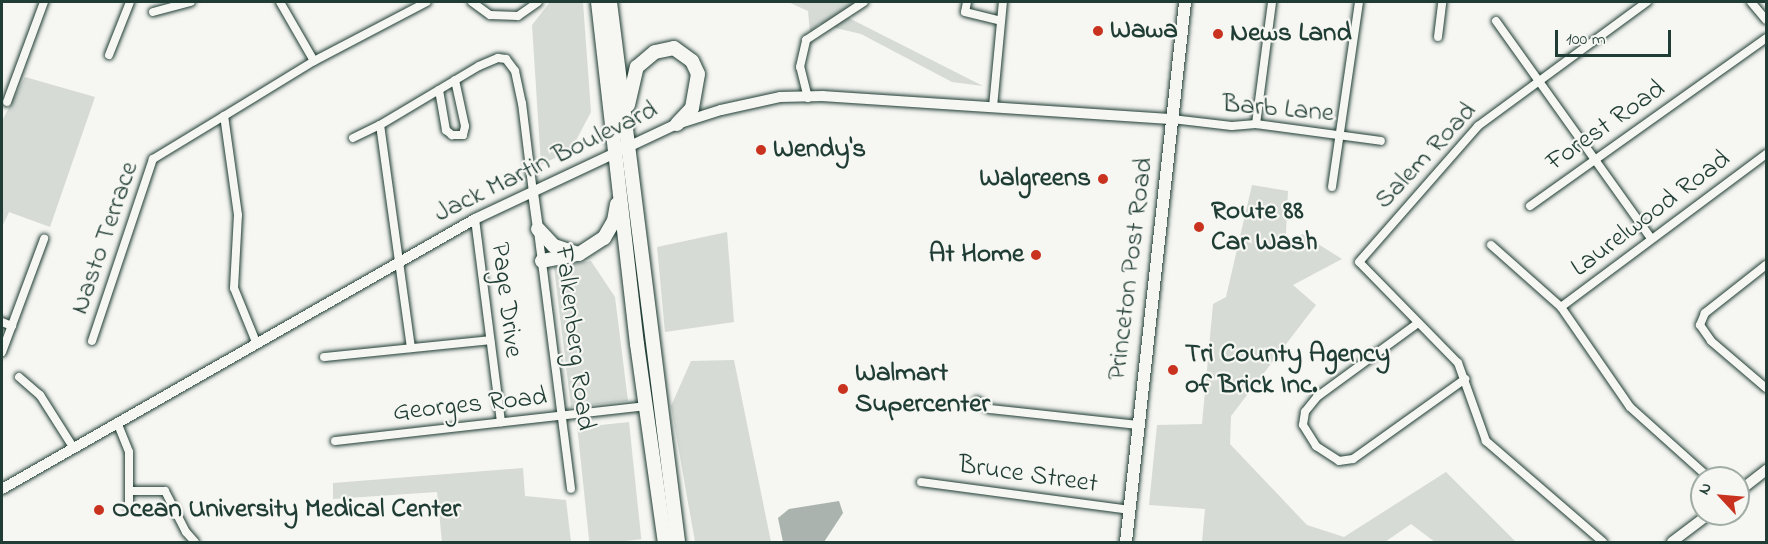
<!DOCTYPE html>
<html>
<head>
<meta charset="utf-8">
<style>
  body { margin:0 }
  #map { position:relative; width:1768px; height:544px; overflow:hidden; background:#f6f6f2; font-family:"Indie Flower",sans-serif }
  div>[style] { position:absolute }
  .green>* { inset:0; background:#d6dbd6; transform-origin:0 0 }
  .water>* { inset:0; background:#aab3ae }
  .roads { filter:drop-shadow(0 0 2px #1f3d34) drop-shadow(0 0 2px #1f3d34) }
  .street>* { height:8px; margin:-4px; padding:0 4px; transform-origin:4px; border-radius:4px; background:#f6f6f2 }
  .secondary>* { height:10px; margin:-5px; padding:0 5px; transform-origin:5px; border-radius:5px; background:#f6f6f2 }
  .primary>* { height:12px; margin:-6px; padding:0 6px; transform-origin:6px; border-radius:6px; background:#f6f6f2 }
  .highway>* { height:14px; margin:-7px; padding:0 7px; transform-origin:7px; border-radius:7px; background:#f6f6f2 }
  .dots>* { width:16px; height:16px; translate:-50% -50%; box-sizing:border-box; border:3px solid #f6f6f2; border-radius:50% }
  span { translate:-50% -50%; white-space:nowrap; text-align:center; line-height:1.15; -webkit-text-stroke:4.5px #f6f6f2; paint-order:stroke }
  .poi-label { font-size:27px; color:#1f3d34; font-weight:700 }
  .left { translate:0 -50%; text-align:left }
  .right { translate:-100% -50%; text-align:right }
  .street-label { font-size:27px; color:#1f3d34 }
  .frame { position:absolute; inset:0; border:3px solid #1f3d34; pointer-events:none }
  .north { position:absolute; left:1690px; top:466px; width:60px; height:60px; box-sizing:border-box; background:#f6f6f2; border:2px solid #a0aca6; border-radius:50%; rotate:296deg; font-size:16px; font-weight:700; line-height:24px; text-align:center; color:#1f3d34 }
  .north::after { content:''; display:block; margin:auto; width:21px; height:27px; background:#c8321e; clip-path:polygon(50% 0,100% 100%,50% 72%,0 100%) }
  .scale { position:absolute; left:1555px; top:30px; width:116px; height:27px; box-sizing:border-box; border:3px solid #1f3d34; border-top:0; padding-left:8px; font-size:18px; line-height:21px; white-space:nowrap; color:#1f3d34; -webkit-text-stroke:4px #f6f6f2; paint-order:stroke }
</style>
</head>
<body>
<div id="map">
  <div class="green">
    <i style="clip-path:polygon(550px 2px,583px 2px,591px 112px,571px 150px,541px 165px,532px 25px)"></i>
    <i style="clip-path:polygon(788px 2px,859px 2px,839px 13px,983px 86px,952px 82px,861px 34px,819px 24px,810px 33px,808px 11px)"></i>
    <i style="clip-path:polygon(25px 77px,95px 97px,50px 227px,9px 212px,2px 227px,2px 121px)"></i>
    <i style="clip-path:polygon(1252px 185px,1288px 191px,1285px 253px,1302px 234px,1342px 259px,1293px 285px,1316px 305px,1231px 416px,1230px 444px,1307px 525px,1344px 537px,1446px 472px,1516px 542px,1435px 542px,1411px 524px,1385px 542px,1202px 542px,1205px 509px,1149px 505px,1157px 425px,1202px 424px,1213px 304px,1226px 297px)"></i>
    <i style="clip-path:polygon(727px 232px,734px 322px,665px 332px,657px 247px)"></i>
    <i style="clip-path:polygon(591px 261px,615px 297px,628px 401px,571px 407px,554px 267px)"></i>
    <i style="clip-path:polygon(734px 360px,771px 542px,695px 542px,671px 406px,691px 361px)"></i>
    <i style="left:629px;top:422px;width:118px;height:52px;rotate:84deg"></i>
    <i style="clip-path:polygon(523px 468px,525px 496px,566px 500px,571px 542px,442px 542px,437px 492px,333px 499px,333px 483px)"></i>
  </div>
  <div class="water">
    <i style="clip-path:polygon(839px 501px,843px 513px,824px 542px,783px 542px,778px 518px,789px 509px)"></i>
  </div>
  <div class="roads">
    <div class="street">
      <i style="left:280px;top:2px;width:68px;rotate:60deg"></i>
      <i style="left:472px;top:2px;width:22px;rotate:36deg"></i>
      <i style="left:490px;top:15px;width:28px;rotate:2deg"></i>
      <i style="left:518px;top:16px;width:24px;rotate:-35deg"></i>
      <i style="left:967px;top:2px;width:10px;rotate:101deg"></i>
      <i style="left:965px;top:12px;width:34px;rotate:14deg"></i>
      <i style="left:1751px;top:2px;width:23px;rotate:50deg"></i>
      <i style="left:153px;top:12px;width:39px;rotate:-15deg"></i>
      <i style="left:1496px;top:21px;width:267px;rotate:54.5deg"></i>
      <i style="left:1438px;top:37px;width:35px;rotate:-83deg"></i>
      <i style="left:109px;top:55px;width:57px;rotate:-68.4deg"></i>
      <i style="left:439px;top:90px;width:41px;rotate:80.1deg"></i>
      <i style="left:446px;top:130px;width:8px;rotate:40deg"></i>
      <i style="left:452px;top:135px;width:11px"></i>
      <i style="left:463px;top:135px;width:9px;rotate:-77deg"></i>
      <i style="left:465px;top:126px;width:47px;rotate:-102.3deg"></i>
      <i style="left:808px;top:98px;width:32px;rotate:-104deg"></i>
      <i style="left:800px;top:67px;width:28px;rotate:-77deg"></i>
      <i style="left:806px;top:40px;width:69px;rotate:-33.2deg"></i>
      <i style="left:7px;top:102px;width:107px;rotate:-69.7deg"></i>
      <i style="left:993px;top:107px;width:105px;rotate:-84.6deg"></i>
      <i style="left:1172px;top:119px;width:60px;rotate:6.7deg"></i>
      <i style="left:1232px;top:126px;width:24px;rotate:-5deg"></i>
      <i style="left:1256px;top:124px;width:126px;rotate:7.7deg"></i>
      <i style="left:1256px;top:124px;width:123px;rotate:-82.5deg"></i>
      <i style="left:353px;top:138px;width:30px;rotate:-26deg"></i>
      <i style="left:1332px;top:187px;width:187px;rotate:-81.7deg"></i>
      <i style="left:1530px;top:206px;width:290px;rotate:-35.4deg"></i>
      <i style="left:475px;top:219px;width:205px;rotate:82.7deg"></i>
      <i style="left:538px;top:231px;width:260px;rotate:82.7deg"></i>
      <i style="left:1491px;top:245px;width:94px;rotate:41.5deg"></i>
      <i style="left:1561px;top:307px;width:121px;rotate:55.4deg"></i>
      <i style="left:1630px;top:407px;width:106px;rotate:41.9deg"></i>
      <i style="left:1766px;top:265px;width:78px;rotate:141.8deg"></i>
      <i style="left:1705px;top:313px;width:13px;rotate:113deg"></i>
      <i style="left:1700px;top:325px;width:19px;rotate:55deg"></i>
      <i style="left:1711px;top:341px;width:72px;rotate:40.5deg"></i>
      <i style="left:1561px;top:307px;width:256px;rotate:-36.7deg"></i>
      <i style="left:2px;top:322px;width:11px;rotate:22deg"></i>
      <i style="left:1418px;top:323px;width:125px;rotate:143.8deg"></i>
      <i style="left:1317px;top:397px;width:19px;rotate:129deg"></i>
      <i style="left:1305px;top:412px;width:13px;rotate:99deg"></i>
      <i style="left:1303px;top:425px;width:25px;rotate:58deg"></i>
      <i style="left:1316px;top:446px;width:27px;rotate:33deg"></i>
      <i style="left:1339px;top:461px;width:14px;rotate:-8deg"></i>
      <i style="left:1353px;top:459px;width:138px;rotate:-35.5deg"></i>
      <i style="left:92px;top:341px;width:192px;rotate:-71.5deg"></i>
      <i style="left:153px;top:159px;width:83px;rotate:-31.2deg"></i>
      <i style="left:256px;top:342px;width:58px;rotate:-112.2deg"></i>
      <i style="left:234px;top:288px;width:73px;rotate:-86.9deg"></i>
      <i style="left:238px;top:215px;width:100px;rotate:-98deg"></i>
      <i style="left:224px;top:116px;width:105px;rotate:-31.4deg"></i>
      <i style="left:314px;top:61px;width:127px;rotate:-27.6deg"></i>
      <i style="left:411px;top:348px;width:225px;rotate:-97.9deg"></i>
      <i style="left:380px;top:125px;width:115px;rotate:-30.8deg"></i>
      <i style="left:479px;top:66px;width:21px;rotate:-23deg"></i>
      <i style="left:498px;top:58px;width:8px;rotate:7deg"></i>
      <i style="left:506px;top:59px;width:15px;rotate:53deg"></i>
      <i style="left:515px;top:71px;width:33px;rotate:78deg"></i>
      <i style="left:522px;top:103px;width:91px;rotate:83deg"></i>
      <i style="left:2px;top:352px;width:121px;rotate:-69.6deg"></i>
      <i style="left:324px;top:357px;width:167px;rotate:-5.8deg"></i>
      <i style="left:19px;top:377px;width:28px;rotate:41deg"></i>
      <i style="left:40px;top:395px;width:62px;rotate:57.6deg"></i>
      <i style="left:977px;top:401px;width:15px;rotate:32deg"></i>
      <i style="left:990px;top:409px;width:149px;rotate:6.2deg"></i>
      <i style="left:117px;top:422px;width:32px;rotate:68deg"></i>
      <i style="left:129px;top:452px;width:54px;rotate:90deg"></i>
      <i style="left:335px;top:441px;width:312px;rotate:-6.4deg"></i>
      <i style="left:921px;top:482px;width:211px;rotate:7.6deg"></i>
      <i style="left:129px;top:491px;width:36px"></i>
      <i style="left:165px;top:491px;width:46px;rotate:62.9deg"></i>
      <i style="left:186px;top:532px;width:13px;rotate:48deg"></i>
      <i style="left:1603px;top:542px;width:155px;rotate:-139.2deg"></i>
      <i style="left:1486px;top:441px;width:83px;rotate:-109.7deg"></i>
      <i style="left:1458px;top:363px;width:141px;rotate:-134.4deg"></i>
      <i style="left:1359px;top:262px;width:181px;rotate:-48.8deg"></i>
      <i style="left:1478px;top:126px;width:210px;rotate:-36.3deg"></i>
    </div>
    <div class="secondary">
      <i style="left:533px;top:193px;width:36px;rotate:82deg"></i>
      <i style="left:2px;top:489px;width:545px;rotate:-29.72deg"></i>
      <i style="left:475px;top:219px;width:223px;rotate:-25.2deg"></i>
      <i style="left:677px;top:124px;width:46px;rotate:-17.7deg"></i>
      <i style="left:721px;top:110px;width:60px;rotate:-12.4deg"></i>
      <i style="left:780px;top:97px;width:43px;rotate:-1.3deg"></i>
      <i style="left:823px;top:96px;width:350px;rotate:3.8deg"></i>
      <i style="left:1738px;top:492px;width:36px;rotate:-38deg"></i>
      <i style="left:1672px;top:542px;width:46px;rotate:-37.1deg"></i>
    </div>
    <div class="primary">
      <i style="left:1126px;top:542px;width:543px;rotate:-83.76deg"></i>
    </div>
    <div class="highway">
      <i style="left:598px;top:2px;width:344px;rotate:83.5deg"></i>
      <i style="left:637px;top:344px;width:200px;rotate:82deg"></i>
      <i style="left:610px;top:2px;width:544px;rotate:82.82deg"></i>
      <i style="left:628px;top:105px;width:39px;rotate:-77deg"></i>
      <i style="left:637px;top:67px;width:23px;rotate:-40deg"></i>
      <i style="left:655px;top:52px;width:19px;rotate:-12deg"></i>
      <i style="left:674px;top:48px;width:22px;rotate:36deg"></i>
      <i style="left:692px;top:61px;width:14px;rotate:65deg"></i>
      <i style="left:698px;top:74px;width:35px;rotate:100deg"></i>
      <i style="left:692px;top:108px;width:22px;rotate:133deg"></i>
      <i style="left:538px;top:229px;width:23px;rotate:47deg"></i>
      <i style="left:554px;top:246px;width:26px;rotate:18deg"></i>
      <i style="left:579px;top:254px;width:30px;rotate:-33deg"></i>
      <i style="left:604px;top:238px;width:20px;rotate:-60deg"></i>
      <i style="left:614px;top:221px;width:17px;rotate:-80deg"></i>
      <i style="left:542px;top:261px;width:33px;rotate:-11deg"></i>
    </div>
  </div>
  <div class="dots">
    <i style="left:1098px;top:31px;background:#c8321e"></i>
    <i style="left:1218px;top:34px;background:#c8321e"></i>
    <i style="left:761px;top:150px;background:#c8321e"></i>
    <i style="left:1103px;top:179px;background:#c8321e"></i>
    <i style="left:1199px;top:227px;background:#c8321e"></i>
    <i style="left:1036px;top:255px;background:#c8321e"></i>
    <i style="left:1173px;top:370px;background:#c8321e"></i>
    <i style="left:843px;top:389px;background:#c8321e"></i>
    <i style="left:99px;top:510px;background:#c8321e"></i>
  </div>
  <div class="poi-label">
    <span class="left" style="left:1110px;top:31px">Wawa</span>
    <span class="left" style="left:1230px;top:34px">News Land</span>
    <span class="left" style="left:773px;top:150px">Wendy's</span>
    <span class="right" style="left:1091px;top:179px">Walgreens</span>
    <span class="left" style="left:1211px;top:227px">Route 88<br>Car Wash</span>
    <span class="right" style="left:1024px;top:255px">At Home</span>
    <span class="left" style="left:1185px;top:370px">Tri County Agency<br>of Brick Inc.</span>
    <span class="left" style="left:855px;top:389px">Walmart<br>Supercenter</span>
    <span class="left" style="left:112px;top:510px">Ocean University Medical Center</span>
  </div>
  <div class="street-label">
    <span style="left:1278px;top:109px;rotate:5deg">Barb Lane</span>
    <span style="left:1606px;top:126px;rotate:-35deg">Forest Road</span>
    <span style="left:1426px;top:156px;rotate:-47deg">Salem Road</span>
    <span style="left:546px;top:162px;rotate:-26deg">Jack Martin Boulevard</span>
    <span style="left:1651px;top:214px;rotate:-37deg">Laurelwood Road</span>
    <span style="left:105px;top:238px;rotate:-71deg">Nasto Terrace</span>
    <span style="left:1131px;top:269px;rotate:-83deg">Princeton Post Road</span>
    <span style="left:506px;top:300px;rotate:83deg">Page Drive</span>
    <span style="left:574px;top:338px;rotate:83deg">Falkenberg Road</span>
    <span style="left:470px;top:405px;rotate:-6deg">Georges Road</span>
    <span style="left:1028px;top:475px;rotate:8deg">Bruce Street</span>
  </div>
  <div class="frame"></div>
  <div class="north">N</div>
  <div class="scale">100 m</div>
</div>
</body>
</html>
